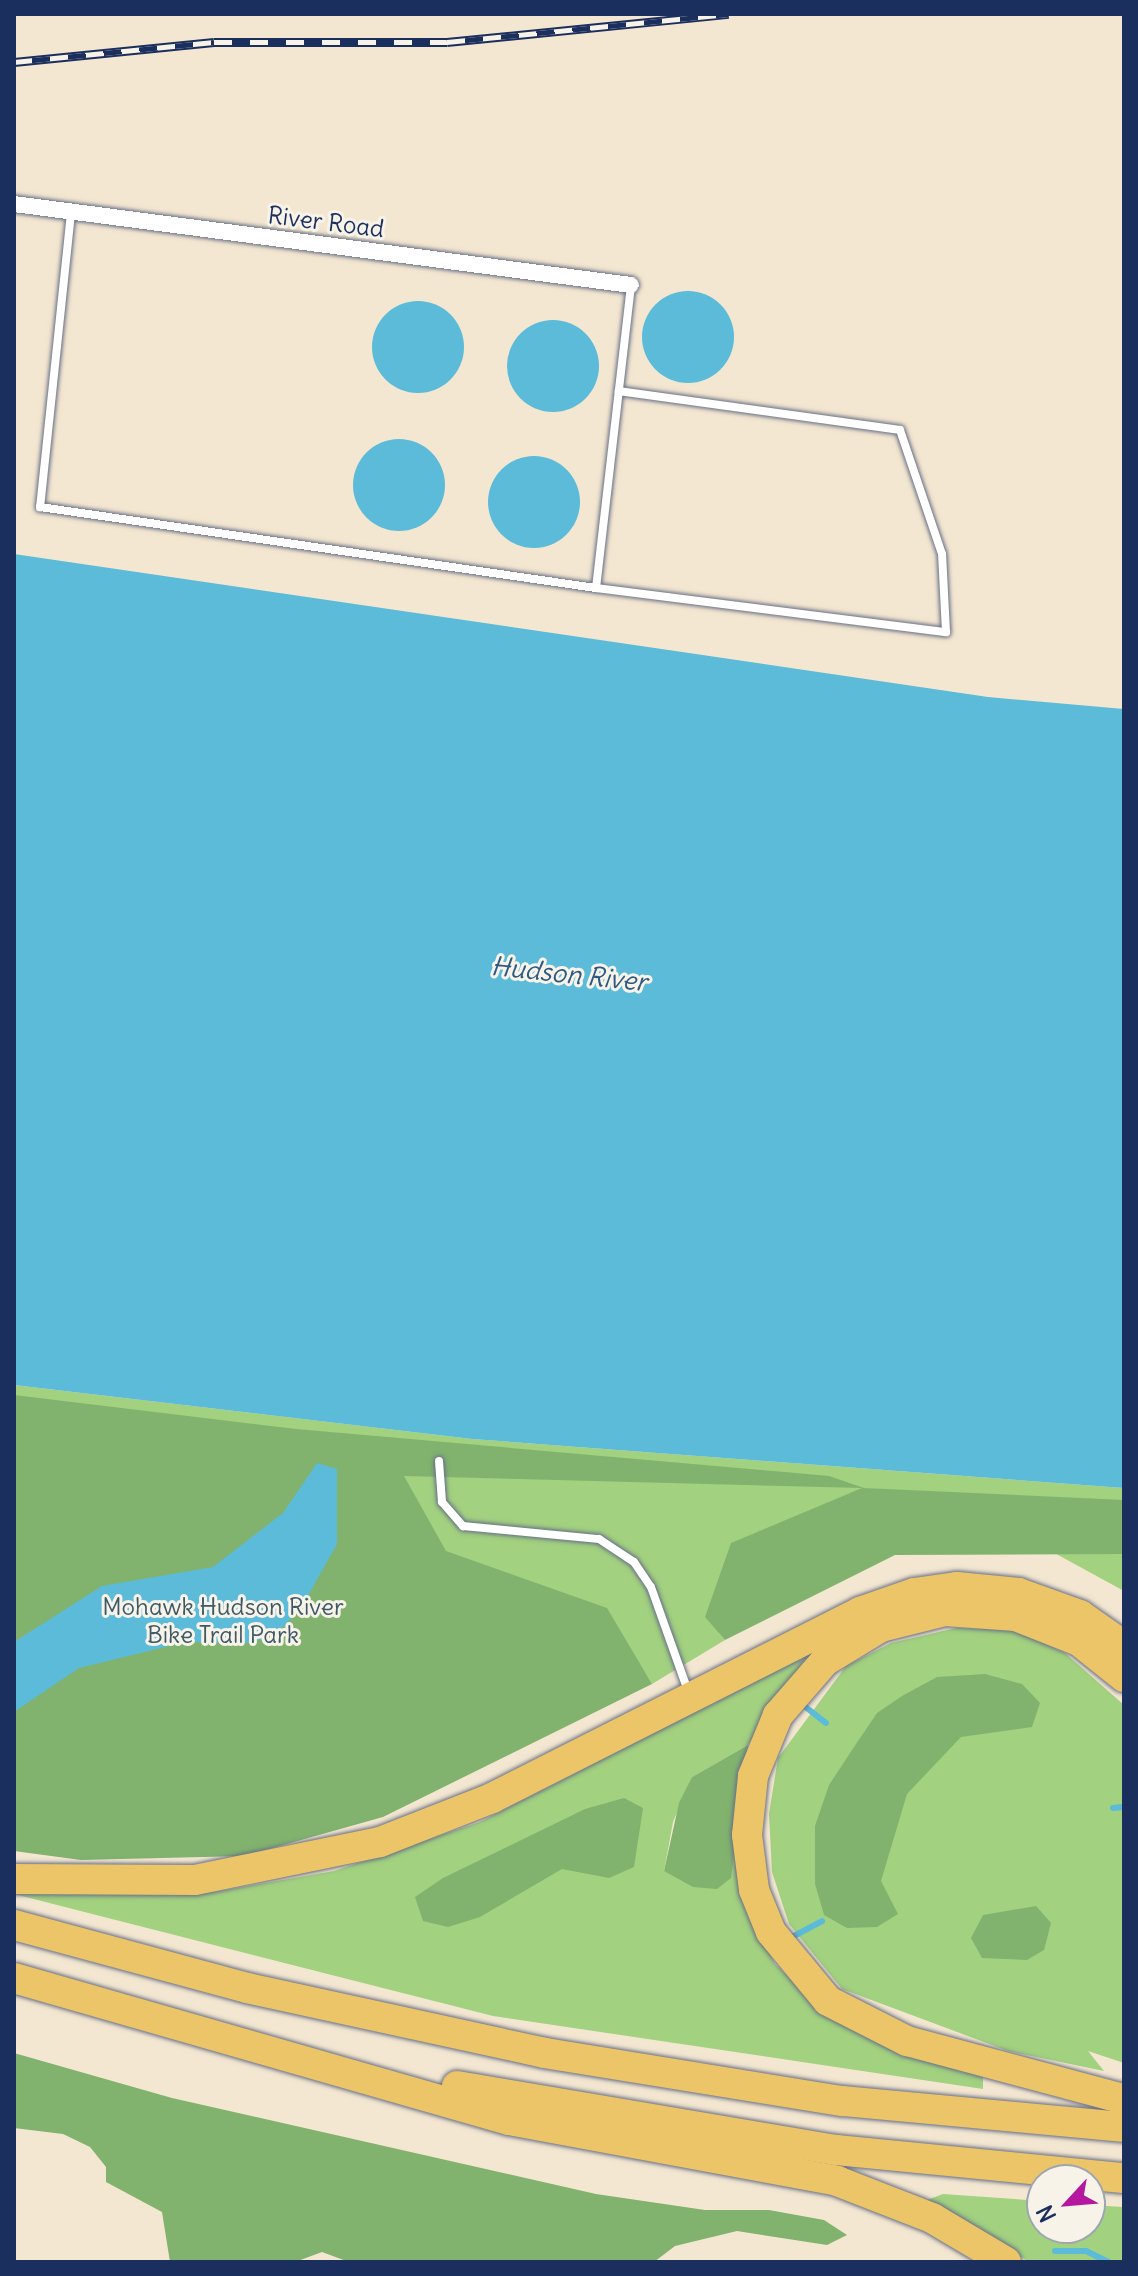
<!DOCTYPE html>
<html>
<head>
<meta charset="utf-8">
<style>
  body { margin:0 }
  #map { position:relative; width:1138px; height:2276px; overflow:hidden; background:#f4e7d1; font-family:Delius,sans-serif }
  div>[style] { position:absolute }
  .green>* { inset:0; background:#a2d17f }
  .forest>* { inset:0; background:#81b36e }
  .water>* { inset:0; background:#5bbbd9 }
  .round { border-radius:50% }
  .stream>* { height:6px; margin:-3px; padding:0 3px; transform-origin:3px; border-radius:3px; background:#5bbbd9 }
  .roads { filter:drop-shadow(0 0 2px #676f86) drop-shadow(0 0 2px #676f86) }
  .service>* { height:8px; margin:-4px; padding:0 4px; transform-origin:4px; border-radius:4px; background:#fff }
  .minor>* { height:16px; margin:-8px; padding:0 8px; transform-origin:8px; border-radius:8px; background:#fff }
  .motorway>* { height:30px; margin:-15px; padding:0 15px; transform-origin:15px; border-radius:15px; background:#edc569 }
  .rail>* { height:9px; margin-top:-4.5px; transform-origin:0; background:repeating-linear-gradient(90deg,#f7f3e8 0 18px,#1b2f5e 0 36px); box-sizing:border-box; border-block:2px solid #1b2f5e }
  span { translate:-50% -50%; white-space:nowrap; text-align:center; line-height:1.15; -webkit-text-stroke:6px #f7f3e8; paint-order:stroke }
  .street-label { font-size:24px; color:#1b2f5e }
  .park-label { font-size:24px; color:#3d5866 }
  .water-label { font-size:26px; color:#2e5983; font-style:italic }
  .frame { position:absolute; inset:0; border:16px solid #1b2f5e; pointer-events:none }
  .north { position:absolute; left:1026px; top:2164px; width:80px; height:80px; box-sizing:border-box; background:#f7f3e8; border:2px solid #9fa5b1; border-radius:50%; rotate:244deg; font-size:22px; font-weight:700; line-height:32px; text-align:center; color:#1b2f5e }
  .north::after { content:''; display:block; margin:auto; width:28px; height:36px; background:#b5179e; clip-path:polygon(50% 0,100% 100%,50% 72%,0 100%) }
</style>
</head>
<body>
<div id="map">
  <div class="green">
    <i style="clip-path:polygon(14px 1385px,472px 1439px,1124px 1488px,1124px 1591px,1049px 1550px,1076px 1551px,901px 1531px,719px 1633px,725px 1640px,652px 1684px,645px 1673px,14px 1840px)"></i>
    <i style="clip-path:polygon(956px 1628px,1015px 1630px,1065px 1653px,1124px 1705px,1124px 2063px,1088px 2051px,1104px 2071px,1008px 2051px,842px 1989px,789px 1924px,772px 1872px,769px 1814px,778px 1758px,846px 1666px,891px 1643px)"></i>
    <i style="clip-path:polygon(809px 1653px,748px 1745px,692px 1777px,673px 1822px,664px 1871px,733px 1839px,746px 1908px,775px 1964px,829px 2017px,983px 2074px,983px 2089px,493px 2016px,14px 1894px,214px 1892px,334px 1871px,480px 1822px)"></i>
    <i style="clip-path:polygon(943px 2194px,1042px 2201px,1042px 2228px,1090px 2228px,1090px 2205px,1124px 2207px,1124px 2262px,1029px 2262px,927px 2200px)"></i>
  </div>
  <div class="forest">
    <i style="clip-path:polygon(14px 1395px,296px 1429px,829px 1476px,864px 1488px,1124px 1500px,1124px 1554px,895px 1555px,725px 1640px,705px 1617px,731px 1543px,862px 1488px,404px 1476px,446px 1551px,607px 1608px,652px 1684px,383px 1817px,244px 1856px,81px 1860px,14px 1851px)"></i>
    <i style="clip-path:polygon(985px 1674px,1022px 1684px,1040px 1703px,1032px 1727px,961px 1737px,907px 1794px,881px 1881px,898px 1914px,877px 1927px,847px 1928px,824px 1915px,815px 1884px,815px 1826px,829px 1785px,854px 1747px,877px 1713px,902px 1696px,937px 1677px)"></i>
    <i style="clip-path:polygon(748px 1745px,731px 1878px,717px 1889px,693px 1887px,664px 1871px,679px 1803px,692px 1777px)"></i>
    <i style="clip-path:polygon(624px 1798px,643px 1808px,634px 1867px,609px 1878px,562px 1869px,480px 1917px,448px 1927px,423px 1921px,415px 1897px,443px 1878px,585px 1809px)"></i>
    <i style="clip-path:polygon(1036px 1906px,1051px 1923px,1044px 1950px,1027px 1960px,982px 1958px,971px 1938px,983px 1915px)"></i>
    <i style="clip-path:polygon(14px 2053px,172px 2098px,596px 2194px,705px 2210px,769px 2210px,824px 2220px,847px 2235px,827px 2245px,737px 2231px,675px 2246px,654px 2262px,349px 2262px,322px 2252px,295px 2262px,170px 2262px,162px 2212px,106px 2182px,106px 2167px,90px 2147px,63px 2134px,14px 2128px)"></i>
  </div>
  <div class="water">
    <i class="round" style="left:642px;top:291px;width:92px;height:92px"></i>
    <i class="round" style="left:372px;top:301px;width:92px;height:92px"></i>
    <i class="round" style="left:507px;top:320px;width:92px;height:92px"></i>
    <i class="round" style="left:353px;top:439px;width:92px;height:92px"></i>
    <i class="round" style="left:488px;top:456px;width:92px;height:92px"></i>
    <i style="clip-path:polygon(14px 554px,988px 697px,1124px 709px,1124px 1488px,472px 1439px,14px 1385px)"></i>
    <i style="clip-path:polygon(317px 1463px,337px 1469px,337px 1544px,301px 1608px,280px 1630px,253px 1643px,186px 1642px,79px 1668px,14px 1712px,14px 1642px,102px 1586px,213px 1567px,283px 1513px)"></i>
  </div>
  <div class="stream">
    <i style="left:803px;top:1705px;width:29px;rotate:38deg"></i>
    <i style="left:1113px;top:1808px;width:11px;rotate:-5deg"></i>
    <i style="left:792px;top:1937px;width:34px;rotate:-28deg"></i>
    <i style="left:1055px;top:2251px;width:31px"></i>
    <i style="left:1086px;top:2251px;width:25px;rotate:26deg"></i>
  </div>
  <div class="roads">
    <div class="service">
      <i style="left:71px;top:213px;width:296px;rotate:96deg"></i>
      <i style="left:40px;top:507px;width:562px;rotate:8.29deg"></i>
      <i style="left:596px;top:588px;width:304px;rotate:-83.4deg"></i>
      <i style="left:596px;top:588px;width:353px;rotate:7.2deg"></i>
      <i style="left:946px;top:632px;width:78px;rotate:-92.9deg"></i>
      <i style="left:942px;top:554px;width:131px;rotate:-108.7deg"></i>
      <i style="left:900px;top:430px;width:284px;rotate:-172.1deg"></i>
      <i style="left:439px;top:1461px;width:41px;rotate:85.8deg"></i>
      <i style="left:442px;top:1502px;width:32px;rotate:49deg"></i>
      <i style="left:463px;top:1526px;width:137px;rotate:5.5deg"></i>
      <i style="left:599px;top:1539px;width:42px;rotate:33.3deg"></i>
      <i style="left:634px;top:1562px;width:30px;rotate:56deg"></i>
      <i style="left:651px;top:1587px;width:110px;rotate:70.4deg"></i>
    </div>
    <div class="minor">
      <i style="left:14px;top:204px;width:622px;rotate:7.48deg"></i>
    </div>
    <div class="motorway">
      <i style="left:1124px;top:1677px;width:58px;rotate:-141.3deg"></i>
      <i style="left:1079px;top:1641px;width:68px;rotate:-158.4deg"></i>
      <i style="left:1016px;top:1616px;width:71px;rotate:-176deg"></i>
      <i style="left:945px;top:1611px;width:66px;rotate:166deg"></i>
      <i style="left:881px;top:1627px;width:66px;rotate:148.7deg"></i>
      <i style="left:825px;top:1661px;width:72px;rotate:131deg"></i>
      <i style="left:778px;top:1715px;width:66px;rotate:112.3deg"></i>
      <i style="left:753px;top:1776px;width:59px;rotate:95.8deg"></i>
      <i style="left:747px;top:1835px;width:55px;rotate:82.7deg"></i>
      <i style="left:754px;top:1890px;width:45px;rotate:68deg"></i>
      <i style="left:771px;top:1932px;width:89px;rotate:50.4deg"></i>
      <i style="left:828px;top:2001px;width:89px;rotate:26.9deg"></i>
      <i style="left:907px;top:2041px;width:225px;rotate:15deg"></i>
      <i style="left:14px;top:1879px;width:181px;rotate:0.3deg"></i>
      <i style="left:195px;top:1880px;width:189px;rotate:-11.6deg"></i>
      <i style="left:380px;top:1842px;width:120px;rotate:-21.4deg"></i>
      <i style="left:492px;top:1798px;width:412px;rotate:-26.8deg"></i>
      <i style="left:860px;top:1612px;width:57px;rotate:-19.4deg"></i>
      <i style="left:914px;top:1593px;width:43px;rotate:-7.9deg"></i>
      <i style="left:957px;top:1587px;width:62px;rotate:5.5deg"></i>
      <i style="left:1019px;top:1593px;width:65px;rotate:19.8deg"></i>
      <i style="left:1080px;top:1615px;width:54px;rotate:35.2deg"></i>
      <i style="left:14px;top:1925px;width:241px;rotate:15.1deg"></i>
      <i style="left:247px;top:1988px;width:305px;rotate:12.3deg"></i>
      <i style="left:545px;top:2053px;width:302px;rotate:9.2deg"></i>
      <i style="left:843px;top:2101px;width:282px;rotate:5.3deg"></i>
      <i style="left:14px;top:1978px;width:515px;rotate:16.01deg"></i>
      <i style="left:509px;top:2120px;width:334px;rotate:10.5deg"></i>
      <i style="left:837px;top:2181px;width:102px;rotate:21.3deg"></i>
      <i style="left:932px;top:2218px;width:86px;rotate:30.7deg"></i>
      <i style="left:457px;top:2086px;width:384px;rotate:9.6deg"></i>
      <i style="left:836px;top:2150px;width:289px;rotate:5.6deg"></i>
    </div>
  </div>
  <div class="rail">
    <i style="left:14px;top:62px;width:201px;rotate:-5.7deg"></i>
    <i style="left:214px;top:42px;width:233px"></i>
    <i style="left:447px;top:42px;width:283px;rotate:-5.7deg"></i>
  </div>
  <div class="street-label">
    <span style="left:326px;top:222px;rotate:7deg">River Road</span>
  </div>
  <div class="park-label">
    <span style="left:223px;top:1621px">Mohawk Hudson River<br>Bike Trail Park</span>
  </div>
  <div class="water-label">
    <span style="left:569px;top:974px;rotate:6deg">Hudson River</span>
  </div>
  <div class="frame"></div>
  <div class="north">N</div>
</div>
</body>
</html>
